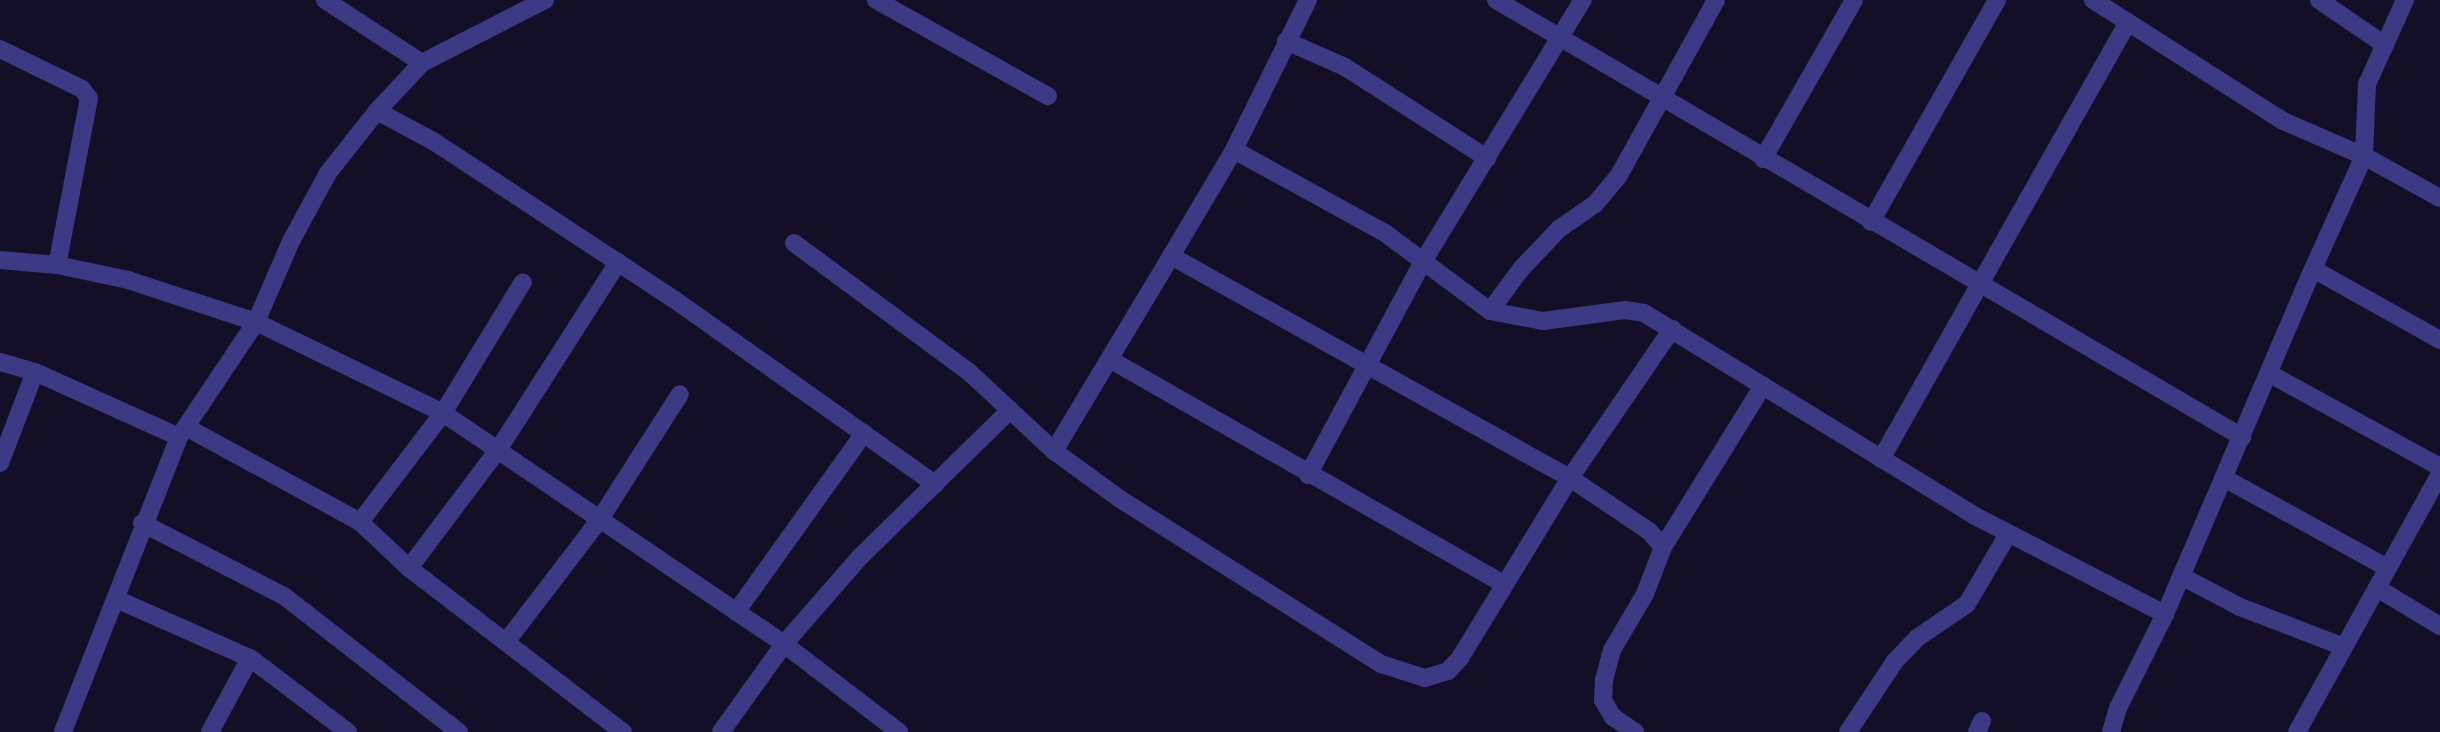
<!DOCTYPE html>
<html>
<head>
<meta charset="utf-8">
<style>
  body { margin:0 }
  #map { position:relative; width:2440px; height:732px; overflow:hidden; background:#130f26; font-family:"Fira Sans",sans-serif }
  div>[style] { position:absolute }
  .minor>* { height:18px; margin:-9px; padding:0 9px; transform-origin:9px; border-radius:9px; background:#3d3a85 }
  span { translate:-50% -50%; white-space:nowrap; text-align:center; line-height:1.15; -webkit-text-stroke:7px #130f26; paint-order:stroke }
</style>
</head>
<body>
<div id="map">
  <div class="minor">
    <i style="left:325px;top:0;width:116px;rotate:33deg"></i>
    <i style="left:545px;top:0;width:138px;rotate:152.9deg"></i>
    <i style="left:422px;top:63px;width:66px;rotate:133.2deg"></i>
    <i style="left:377px;top:111px;width:64px;rotate:28.2deg"></i>
    <i style="left:433px;top:141px;width:290px;rotate:33.3deg"></i>
    <i style="left:675px;top:300px;width:319px;rotate:35.3deg"></i>
    <i style="left:876px;top:0;width:197px;rotate:29.2deg"></i>
    <i style="left:1308px;top:0;width:167px;rotate:116.3deg"></i>
    <i style="left:1234px;top:150px;width:123px;rotate:120.7deg"></i>
    <i style="left:1171px;top:256px;width:457px;rotate:29.1deg"></i>
    <i style="left:1570px;top:478px;width:95px;rotate:33.9deg"></i>
    <i style="left:1649px;top:531px;width:21px;rotate:49deg"></i>
    <i style="left:1663px;top:547px;width:50px;rotate:111deg"></i>
    <i style="left:1645px;top:594px;width:65px;rotate:120.5deg"></i>
    <i style="left:1612px;top:650px;width:31px;rotate:105deg"></i>
    <i style="left:1604px;top:680px;width:20px;rotate:93deg"></i>
    <i style="left:1603px;top:700px;width:20px;rotate:60deg"></i>
    <i style="left:1613px;top:717px;width:27px;rotate:34deg"></i>
    <i style="left:1496px;top:0;width:865px;rotate:30.36deg"></i>
    <i style="left:2093px;top:0;width:225px;rotate:32.5deg"></i>
    <i style="left:2283px;top:121px;width:88px;rotate:23.4deg"></i>
    <i style="left:2364px;top:156px;width:87px;rotate:28.9deg"></i>
    <i style="left:2319px;top:0;width:80px;rotate:34.3deg"></i>
    <i style="left:2405px;top:0;width:92px;rotate:114.3deg"></i>
    <i style="left:2367px;top:84px;width:72px;rotate:92.4deg"></i>
    <i style="left:2364px;top:156px;width:124px;rotate:114.3deg"></i>
    <i style="left:2313px;top:269px;width:145px;rotate:29.2deg"></i>
    <i style="left:1286px;top:41px;width:64px;rotate:23.8deg"></i>
    <i style="left:1345px;top:67px;width:169px;rotate:32.7deg"></i>
    <i style="left:0;top:49px;width:91px;rotate:26deg"></i>
    <i style="left:82px;top:89px;width:11px;rotate:52deg"></i>
    <i style="left:89px;top:98px;width:170px;rotate:100.8deg"></i>
    <i style="left:1234px;top:150px;width:172px;rotate:28.8deg"></i>
    <i style="left:1385px;top:233px;width:131px;rotate:36.6deg"></i>
    <i style="left:1490px;top:311px;width:54px;rotate:10.7deg"></i>
    <i style="left:1543px;top:321px;width:83px;rotate:-7.6deg"></i>
    <i style="left:1625px;top:310px;width:19px;rotate:9deg"></i>
    <i style="left:1644px;top:313px;width:388px;rotate:31.5deg"></i>
    <i style="left:1975px;top:516px;width:214px;rotate:27.3deg"></i>
    <i style="left:1763px;top:159px;width:183px;rotate:-60.2deg"></i>
    <i style="left:1871px;top:222px;width:255px;rotate:-60.4deg"></i>
    <i style="left:794px;top:243px;width:217px;rotate:36.4deg"></i>
    <i style="left:969px;top:372px;width:116px;rotate:42.9deg"></i>
    <i style="left:1054px;top:451px;width:82px;rotate:36deg"></i>
    <i style="left:1120px;top:499px;width:309px;rotate:32.3deg"></i>
    <i style="left:1381px;top:664px;width:46px;rotate:17.7deg"></i>
    <i style="left:1425px;top:678px;width:24px;rotate:-17deg"></i>
    <i style="left:1448px;top:671px;width:18px;rotate:-47deg"></i>
    <i style="left:1460px;top:658px;width:211px;rotate:-58.6deg"></i>
    <i style="left:1570px;top:478px;width:181px;rotate:-55.6deg"></i>
    <i style="left:0;top:260px;width:57px;rotate:5deg"></i>
    <i style="left:57px;top:265px;width:73px;rotate:11.9deg"></i>
    <i style="left:128px;top:280px;width:135px;rotate:18.2deg"></i>
    <i style="left:256px;top:322px;width:208px;rotate:25.9deg"></i>
    <i style="left:443px;top:413px;width:412px;rotate:34.1deg"></i>
    <i style="left:784px;top:644px;width:145px;rotate:37.4deg"></i>
    <i style="left:1490px;top:311px;width:52px;rotate:-53.6deg"></i>
    <i style="left:1521px;top:269px;width:55px;rotate:-46.5deg"></i>
    <i style="left:1559px;top:229px;width:44px;rotate:-34.8deg"></i>
    <i style="left:1595px;top:204px;width:35px;rotate:-50deg"></i>
    <i style="left:1618px;top:177px;width:202px;rotate:-61deg"></i>
    <i style="left:1111px;top:360px;width:451px;rotate:29.7deg"></i>
    <i style="left:0;top:362px;width:36px;rotate:16deg"></i>
    <i style="left:35px;top:372px;width:158px;rotate:24.3deg"></i>
    <i style="left:179px;top:437px;width:317px;rotate:111.5deg"></i>
    <i style="left:2270px;top:374px;width:194px;rotate:28.7deg"></i>
    <i style="left:186px;top:427px;width:198px;rotate:28.6deg"></i>
    <i style="left:360px;top:522px;width:137px;rotate:-52.7deg"></i>
    <i style="left:443px;top:413px;width:153px;rotate:-58.6deg"></i>
    <i style="left:179px;top:437px;width:138px;rotate:-56.2deg"></i>
    <i style="left:256px;top:322px;width:88px;rotate:-66.6deg"></i>
    <i style="left:291px;top:241px;width:77px;rotate:-61.4deg"></i>
    <i style="left:328px;top:173px;width:79px;rotate:-51.7deg"></i>
    <i style="left:1054px;top:451px;width:227px;rotate:-59deg"></i>
    <i style="left:1881px;top:459px;width:502px;rotate:-60.52deg"></i>
    <i style="left:0;top:463px;width:97px;rotate:-69deg"></i>
    <i style="left:1308px;top:475px;width:244px;rotate:-61.7deg"></i>
    <i style="left:1424px;top:260px;width:305px;rotate:-58.6deg"></i>
    <i style="left:2224px;top:478px;width:187px;rotate:28.8deg"></i>
    <i style="left:360px;top:522px;width:67px;rotate:43.2deg"></i>
    <i style="left:409px;top:568px;width:270px;rotate:37.5deg"></i>
    <i style="left:142px;top:523px;width:160px;rotate:27.2deg"></i>
    <i style="left:284px;top:596px;width:222px;rotate:37.9deg"></i>
    <i style="left:1663px;top:547px;width:190px;rotate:-58.2deg"></i>
    <i style="left:409px;top:568px;width:148px;rotate:-53deg"></i>
    <i style="left:498px;top:450px;width:223px;rotate:-57.4deg"></i>
    <i style="left:2181px;top:576px;width:67px;rotate:27.7deg"></i>
    <i style="left:2240px;top:607px;width:111px;rotate:21deg"></i>
    <i style="left:2377px;top:588px;width:74px;rotate:31.1deg"></i>
    <i style="left:116px;top:599px;width:146px;rotate:23.8deg"></i>
    <i style="left:250px;top:658px;width:123px;rotate:37.1deg"></i>
    <i style="left:736px;top:612px;width:220px;rotate:-54.4deg"></i>
    <i style="left:506px;top:642px;width:155px;rotate:-52.6deg"></i>
    <i style="left:600px;top:519px;width:148px;rotate:-57.4deg"></i>
    <i style="left:210px;top:732px;width:84px;rotate:-61.6deg"></i>
    <i style="left:721px;top:732px;width:108px;rotate:-54.4deg"></i>
    <i style="left:784px;top:644px;width:116px;rotate:-48.9deg"></i>
    <i style="left:860px;top:557px;width:210px;rotate:-44.4deg"></i>
    <i style="left:1848px;top:732px;width:85px;rotate:-56.5deg"></i>
    <i style="left:1895px;top:661px;width:32px;rotate:-46deg"></i>
    <i style="left:1917px;top:638px;width:60px;rotate:-34.2deg"></i>
    <i style="left:1967px;top:604px;width:81px;rotate:-59.6deg"></i>
    <i style="left:1977px;top:732px;width:12px;rotate:-66deg"></i>
    <i style="left:2111px;top:732px;width:25px;rotate:-74deg"></i>
    <i style="left:2118px;top:708px;width:105px;rotate:-63.4deg"></i>
    <i style="left:2165px;top:614px;width:375px;rotate:-66.8deg"></i>
    <i style="left:2297px;top:732px;width:295px;rotate:-61deg"></i>
  </div>
</div>
</body>
</html>
